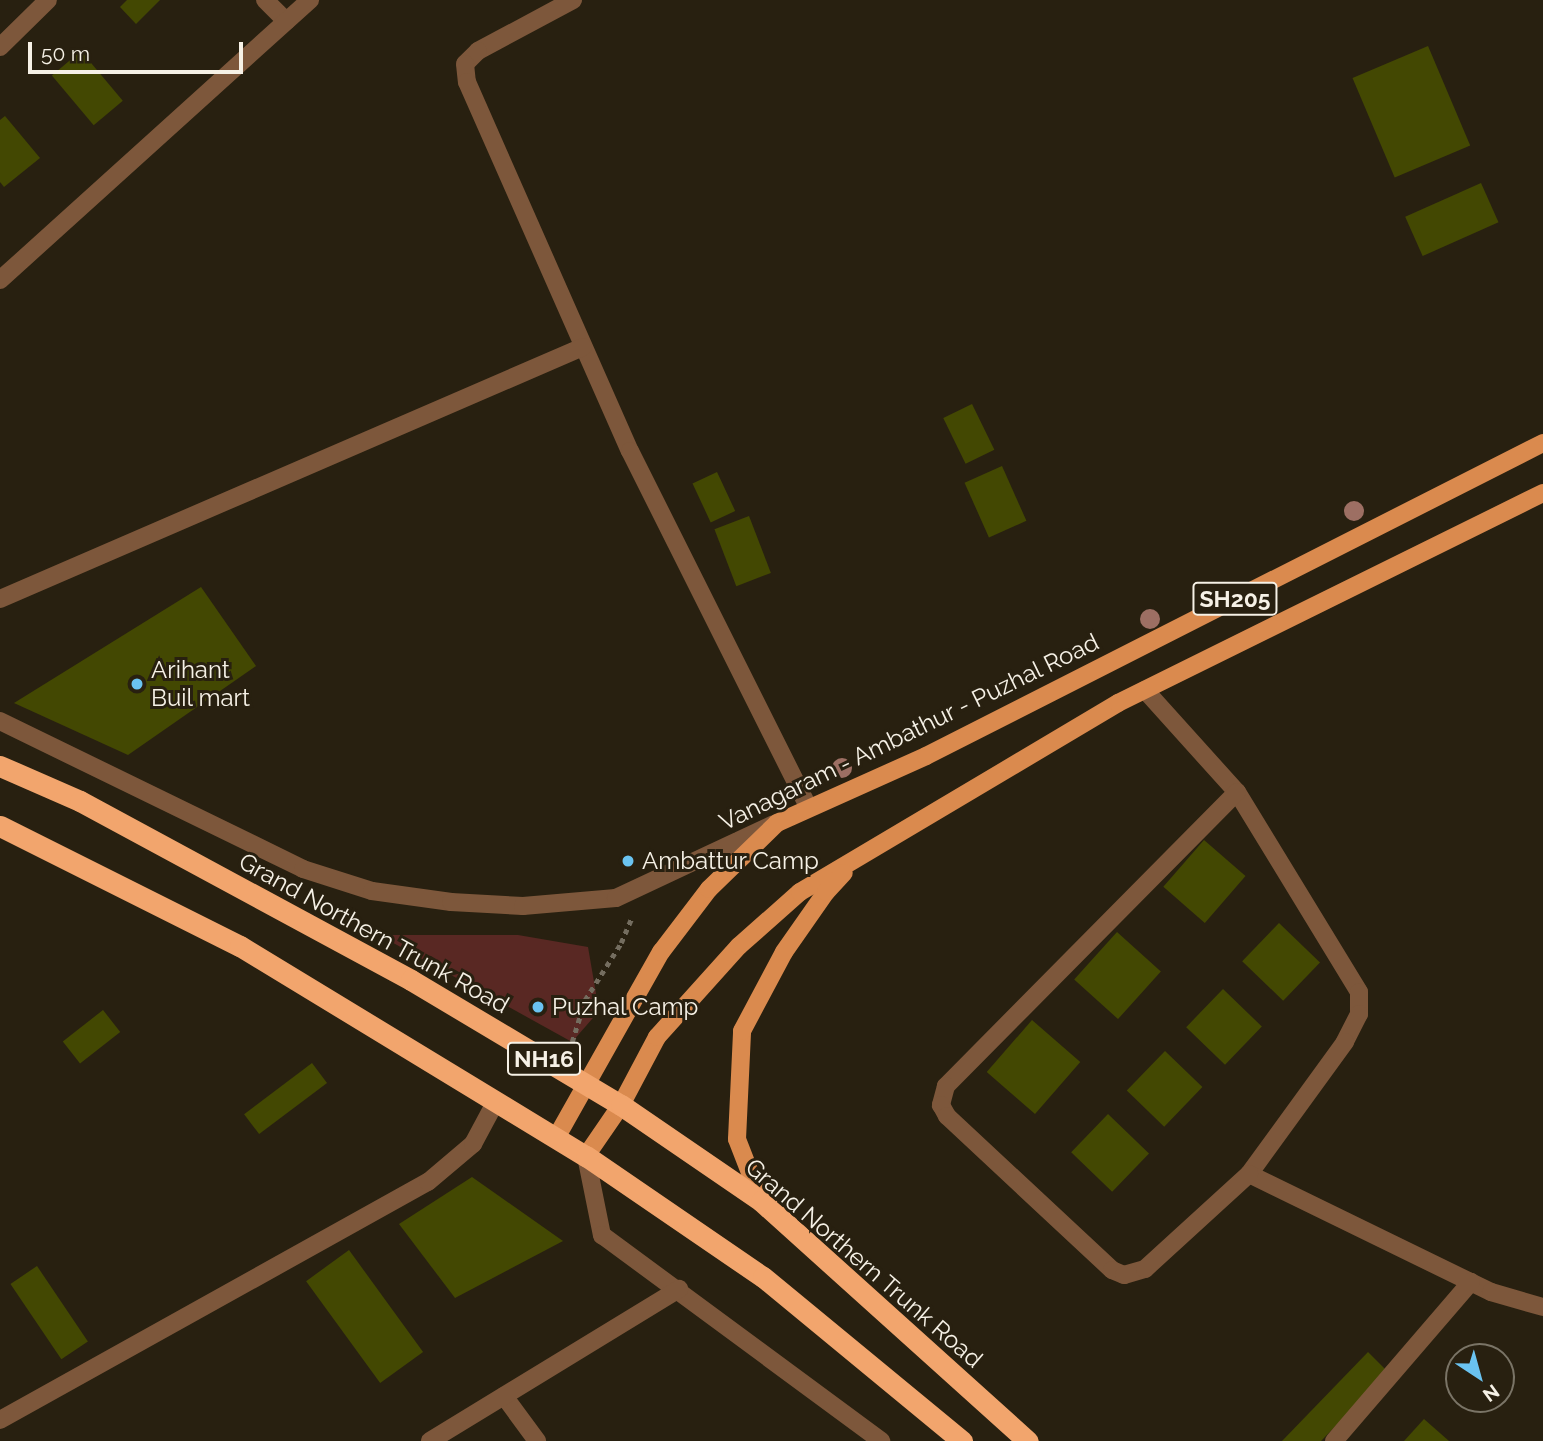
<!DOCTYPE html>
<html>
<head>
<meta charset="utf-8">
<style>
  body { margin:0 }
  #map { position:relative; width:1543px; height:1441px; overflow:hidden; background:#282010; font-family:Raleway,sans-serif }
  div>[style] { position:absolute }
  .green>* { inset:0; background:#592823 }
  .building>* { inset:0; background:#434802; transform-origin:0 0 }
  .path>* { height:4.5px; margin-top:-2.25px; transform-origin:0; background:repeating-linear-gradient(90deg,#746d5f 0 5px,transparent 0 10px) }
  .minor>* { height:18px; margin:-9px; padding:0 9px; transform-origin:9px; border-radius:9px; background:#7d573b }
  .major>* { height:18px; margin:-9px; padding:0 9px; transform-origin:9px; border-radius:9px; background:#da8a4e }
  .highway>* { height:21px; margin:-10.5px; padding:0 10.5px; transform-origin:10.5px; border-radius:10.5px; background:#f2a56d }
  .trees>* { width:20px; height:20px; margin:-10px; border-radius:50%; background:#9d6f63 }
  .dots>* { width:19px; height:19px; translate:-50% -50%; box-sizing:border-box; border:4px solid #282010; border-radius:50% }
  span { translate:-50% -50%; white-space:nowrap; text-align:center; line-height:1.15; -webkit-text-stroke:6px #282010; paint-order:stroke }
  .shield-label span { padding:2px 5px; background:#282010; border:2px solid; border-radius:5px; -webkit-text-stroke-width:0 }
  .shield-label { font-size:23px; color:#f6f1e6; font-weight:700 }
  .poi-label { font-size:24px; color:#f6f1e6 }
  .left { translate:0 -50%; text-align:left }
  .street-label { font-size:24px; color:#f6f1e6 }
  .north { position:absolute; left:1445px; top:1343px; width:70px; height:70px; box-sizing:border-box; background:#282010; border:2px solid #7a7466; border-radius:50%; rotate:144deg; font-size:19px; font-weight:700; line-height:28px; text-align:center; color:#f6f1e6 }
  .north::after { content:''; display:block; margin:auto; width:24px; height:32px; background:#6ac3f1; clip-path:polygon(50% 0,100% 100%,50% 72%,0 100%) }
  .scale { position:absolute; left:28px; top:42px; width:215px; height:32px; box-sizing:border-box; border:4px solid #f6f1e6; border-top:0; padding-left:9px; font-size:21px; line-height:24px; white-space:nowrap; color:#f6f1e6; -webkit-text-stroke:5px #282010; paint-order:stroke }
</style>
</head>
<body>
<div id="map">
  <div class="green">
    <i style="clip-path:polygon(379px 935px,518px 935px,588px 947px,599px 1011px,572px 1042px)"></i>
  </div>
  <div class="building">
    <i style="clip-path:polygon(127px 0,160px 0,136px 24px,120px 7px)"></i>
    <i style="left:1428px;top:46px;width:108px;height:82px;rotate:67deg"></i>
    <i style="left:81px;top:51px;width:65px;height:38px;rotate:50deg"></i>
    <i style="clip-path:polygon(5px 116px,40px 158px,4px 187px,0 182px,0 120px)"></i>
    <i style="left:1481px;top:183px;width:43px;height:83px;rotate:66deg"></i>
    <i style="left:972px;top:404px;width:51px;height:32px;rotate:64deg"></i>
    <i style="left:1002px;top:466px;width:60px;height:41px;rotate:66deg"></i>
    <i style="left:717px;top:472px;width:43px;height:27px;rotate:65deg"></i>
    <i style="left:749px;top:516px;width:61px;height:37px;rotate:69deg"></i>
    <i style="clip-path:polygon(201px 587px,256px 666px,128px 755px,14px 703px)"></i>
    <i style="left:1204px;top:840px;width:55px;height:62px;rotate:41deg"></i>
    <i style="left:1279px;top:923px;width:57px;height:53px;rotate:44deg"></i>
    <i style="left:1117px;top:932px;width:59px;height:64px;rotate:42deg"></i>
    <i style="left:1223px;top:989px;width:54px;height:53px;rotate:44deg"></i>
    <i style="left:103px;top:1010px;width:28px;height:51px;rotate:52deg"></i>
    <i style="left:1032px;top:1020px;width:64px;height:69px;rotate:41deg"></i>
    <i style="left:1165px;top:1051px;width:52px;height:55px;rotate:44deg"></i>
    <i style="left:312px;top:1063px;width:25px;height:85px;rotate:53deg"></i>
    <i style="left:1108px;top:1114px;width:57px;height:53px;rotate:44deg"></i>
    <i style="clip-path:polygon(472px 1177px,563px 1241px,455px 1298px,399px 1224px)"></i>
    <i style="left:349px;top:1250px;width:126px;height:53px;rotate:54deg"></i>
    <i style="left:37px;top:1266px;width:91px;height:32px;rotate:56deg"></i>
    <i style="clip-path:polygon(1368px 1352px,1388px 1372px,1321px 1441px,1282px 1441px)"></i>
    <i style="clip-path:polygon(1424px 1419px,1449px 1441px,1404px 1441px)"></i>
  </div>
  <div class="path">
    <i style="left:572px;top:1042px;width:44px;rotate:-72.8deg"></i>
    <i style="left:585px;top:1000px;width:67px;rotate:-57.7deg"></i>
    <i style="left:621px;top:943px;width:28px;rotate:-67deg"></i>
  </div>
  <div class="minor">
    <i style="left:265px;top:0;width:30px;rotate:45deg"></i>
    <i style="left:573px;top:0;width:108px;rotate:151.8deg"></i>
    <i style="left:478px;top:51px;width:18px;rotate:135deg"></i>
    <i style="left:465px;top:64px;width:18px;rotate:84deg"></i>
    <i style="left:467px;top:82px;width:403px;rotate:66.2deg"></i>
    <i style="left:630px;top:451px;width:399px;rotate:63.4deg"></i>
    <i style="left:0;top:47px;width:67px;rotate:-44.4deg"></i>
    <i style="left:0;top:280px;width:418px;rotate:-42.1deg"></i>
    <i style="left:0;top:599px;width:635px;rotate:-23.38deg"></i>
    <i style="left:1145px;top:690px;width:137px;rotate:48deg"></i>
    <i style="left:1237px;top:792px;width:234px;rotate:58.6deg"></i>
    <i style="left:1359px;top:992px;width:22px;rotate:90deg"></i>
    <i style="left:1359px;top:1014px;width:31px;rotate:117deg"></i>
    <i style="left:1345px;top:1042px;width:163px;rotate:126deg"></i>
    <i style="left:1249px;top:1174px;width:269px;rotate:26deg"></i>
    <i style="left:1491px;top:1292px;width:54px;rotate:16.1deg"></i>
    <i style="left:0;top:721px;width:337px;rotate:26deg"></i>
    <i style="left:303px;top:869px;width:72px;rotate:17.7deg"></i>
    <i style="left:372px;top:891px;width:80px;rotate:7.9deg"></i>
    <i style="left:451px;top:902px;width:72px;rotate:3.2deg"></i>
    <i style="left:523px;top:906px;width:93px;rotate:-4.9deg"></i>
    <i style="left:616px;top:898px;width:174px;rotate:-25.1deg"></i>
    <i style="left:1237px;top:792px;width:414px;rotate:134.7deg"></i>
    <i style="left:946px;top:1086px;width:20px;rotate:105deg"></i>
    <i style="left:941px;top:1105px;width:13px;rotate:61deg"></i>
    <i style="left:947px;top:1116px;width:226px;rotate:43deg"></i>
    <i style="left:1112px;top:1270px;width:13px;rotate:23deg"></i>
    <i style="left:1124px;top:1275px;width:22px;rotate:-16deg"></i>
    <i style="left:1145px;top:1269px;width:141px;rotate:-42.4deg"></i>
    <i style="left:586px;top:1156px;width:81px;rotate:78.6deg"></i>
    <i style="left:602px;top:1235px;width:347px;rotate:36.4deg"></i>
    <i style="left:504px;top:1396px;width:56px;rotate:53.7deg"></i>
    <i style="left:0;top:1420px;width:490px;rotate:-29.1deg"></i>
    <i style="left:428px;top:1182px;width:59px;rotate:-40.2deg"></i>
    <i style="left:473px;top:1144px;width:47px;rotate:-61.8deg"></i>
    <i style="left:430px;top:1441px;width:292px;rotate:-31.4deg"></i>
    <i style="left:1334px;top:1441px;width:210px;rotate:-49.3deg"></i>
  </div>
  <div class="major">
    <i style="left:556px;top:1138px;width:214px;rotate:-60.6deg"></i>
    <i style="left:661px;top:952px;width:79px;rotate:-52.7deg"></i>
    <i style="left:709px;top:889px;width:95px;rotate:-44.1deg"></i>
    <i style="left:777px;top:823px;width:163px;rotate:-24.2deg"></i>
    <i style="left:926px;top:756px;width:692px;rotate:-26.9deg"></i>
    <i style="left:586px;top:1156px;width:62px;rotate:-55.5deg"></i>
    <i style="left:621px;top:1105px;width:77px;rotate:-62.1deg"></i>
    <i style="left:657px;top:1037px;width:122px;rotate:-48deg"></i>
    <i style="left:739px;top:946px;width:81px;rotate:-41.5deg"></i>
    <i style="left:800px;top:892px;width:370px;rotate:-30.7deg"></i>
    <i style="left:1118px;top:703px;width:474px;rotate:-26.3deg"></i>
    <i style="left:761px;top:1201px;width:66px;rotate:-111.2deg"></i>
    <i style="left:737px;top:1139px;width:108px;rotate:-87.3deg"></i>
    <i style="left:742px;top:1031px;width:89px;rotate:-62deg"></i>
    <i style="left:784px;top:952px;width:73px;rotate:-55deg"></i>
    <i style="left:826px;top:892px;width:26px;rotate:-47deg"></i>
  </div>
  <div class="highway">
    <i style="left:0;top:766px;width:87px;rotate:23.6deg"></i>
    <i style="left:80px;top:801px;width:376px;rotate:28.4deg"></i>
    <i style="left:411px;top:980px;width:244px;rotate:30.8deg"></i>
    <i style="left:621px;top:1105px;width:170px;rotate:34.4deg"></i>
    <i style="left:761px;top:1201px;width:359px;rotate:42deg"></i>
    <i style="left:0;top:826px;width:268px;rotate:26.6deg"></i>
    <i style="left:240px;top:946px;width:405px;rotate:31.3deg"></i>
    <i style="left:586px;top:1156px;width:214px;rotate:34.4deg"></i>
    <i style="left:763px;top:1277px;width:258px;rotate:39.5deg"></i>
  </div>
  <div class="trees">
    <i style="left:1354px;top:511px"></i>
    <i style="left:1150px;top:619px"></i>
    <i style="left:842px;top:768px"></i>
  </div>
  <div class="dots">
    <i style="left:137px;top:684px;background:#6ac3f1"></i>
    <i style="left:628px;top:861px;background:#6ac3f1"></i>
    <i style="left:538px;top:1007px;background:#6ac3f1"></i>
  </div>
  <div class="shield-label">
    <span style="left:1235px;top:599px">SH205</span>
    <span style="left:544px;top:1059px">NH16</span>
  </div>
  <div class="poi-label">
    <span class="left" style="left:151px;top:684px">Arihant<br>Buil mart</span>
    <span class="left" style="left:642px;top:861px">Ambattur Camp</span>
    <span class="left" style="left:552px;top:1007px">Puzhal Camp</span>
  </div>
  <div class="street-label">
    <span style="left:909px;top:732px;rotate:-26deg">Vanagaram - Ambathur - Puzhal Road</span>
    <span style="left:374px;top:933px;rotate:29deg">Grand Northern Trunk Road</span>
    <span style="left:864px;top:1263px;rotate:41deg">Grand Northern Trunk Road</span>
  </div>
  <div class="north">N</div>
  <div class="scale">50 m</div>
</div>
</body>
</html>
